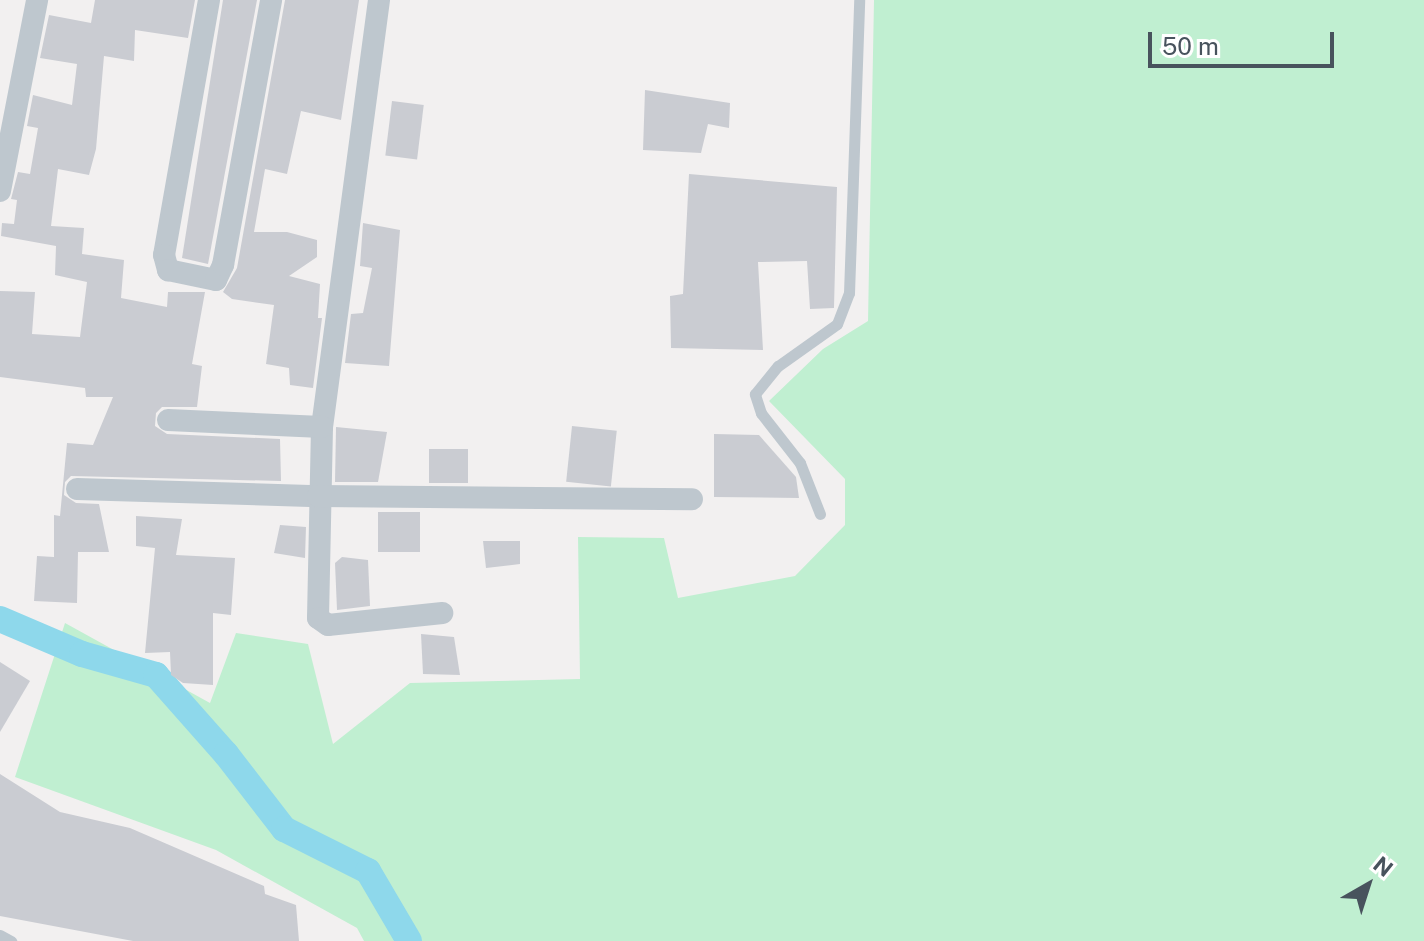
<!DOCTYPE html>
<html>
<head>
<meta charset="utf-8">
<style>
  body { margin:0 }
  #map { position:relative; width:1424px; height:941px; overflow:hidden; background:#f2f0f0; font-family:"Public Sans",sans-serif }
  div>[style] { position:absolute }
  .green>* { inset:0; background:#c0efd1 }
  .canal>* { height:26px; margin:-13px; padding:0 13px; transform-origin:13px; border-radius:13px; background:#8ed8eb }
  .building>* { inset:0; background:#caccd2; transform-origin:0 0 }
  .service>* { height:11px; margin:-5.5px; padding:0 5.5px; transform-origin:5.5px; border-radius:5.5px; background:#bec7ce }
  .minor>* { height:22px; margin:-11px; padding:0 11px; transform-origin:11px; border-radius:11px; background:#bec7ce }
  span { translate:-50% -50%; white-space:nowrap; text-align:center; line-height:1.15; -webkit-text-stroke:8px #fff; paint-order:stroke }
  .north { position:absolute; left:1328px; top:845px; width:80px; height:80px; -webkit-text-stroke:6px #fff; paint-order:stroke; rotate:39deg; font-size:22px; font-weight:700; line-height:32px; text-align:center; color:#48535d }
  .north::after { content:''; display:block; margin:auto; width:28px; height:36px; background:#48535d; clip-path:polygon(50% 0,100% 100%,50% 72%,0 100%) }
  .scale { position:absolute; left:1148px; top:32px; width:186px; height:36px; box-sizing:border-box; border:4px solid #48535d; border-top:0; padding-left:10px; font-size:24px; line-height:28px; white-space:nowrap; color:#48535d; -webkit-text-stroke:6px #fff; paint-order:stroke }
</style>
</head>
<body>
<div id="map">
  <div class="green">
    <i style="clip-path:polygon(874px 0,1424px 0,1424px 941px,364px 941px,357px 928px,216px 850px,15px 777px,65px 623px,210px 703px,236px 633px,308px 644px,333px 744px,410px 683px,580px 679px,578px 537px,664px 538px,678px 598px,795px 576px,845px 525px,845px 479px,769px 401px,823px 349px,868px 321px)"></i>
  </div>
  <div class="canal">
    <i style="left:0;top:619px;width:89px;rotate:23.1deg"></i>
    <i style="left:82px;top:654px;width:77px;rotate:15.8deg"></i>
    <i style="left:156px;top:675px;width:106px;rotate:48.5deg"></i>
    <i style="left:226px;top:754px;width:95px;rotate:52.3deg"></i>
    <i style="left:284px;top:829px;width:94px;rotate:26.6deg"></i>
    <i style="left:368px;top:871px;width:81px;rotate:59.6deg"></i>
  </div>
  <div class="building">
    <i style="clip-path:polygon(95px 0,195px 0,188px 38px,135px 30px,134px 61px,104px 56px,96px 149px,89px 175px,58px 169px,51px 226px,84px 228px,82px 254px,124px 260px,121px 298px,167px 307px,168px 292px,205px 292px,192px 364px,202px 366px,197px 407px,162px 407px,156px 413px,155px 426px,167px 434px,280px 439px,281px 481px,71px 476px,65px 482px,64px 495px,76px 503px,99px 504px,109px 552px,78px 552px,77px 603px,34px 601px,37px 556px,54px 557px,54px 515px,60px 516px,67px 443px,93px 445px,113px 397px,86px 397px,85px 388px,0 377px,0 291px,35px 292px,32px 334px,80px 337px,87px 282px,55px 275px,56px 246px,1px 236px,2px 223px,14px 224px,17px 200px,11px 199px,18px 172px,30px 174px,38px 128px,27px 126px,33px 95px,72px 105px,77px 64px,40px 58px,49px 15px,91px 23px)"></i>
    <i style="clip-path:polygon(223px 0,257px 0,208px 264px,182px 258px)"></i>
    <i style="clip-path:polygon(285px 0,359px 0,341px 120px,301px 111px,287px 174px,265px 169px,254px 232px,287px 232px,317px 240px,317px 257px,289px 276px,320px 284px,318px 318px,322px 318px,313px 388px,290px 385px,289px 368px,266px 364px,274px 305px,232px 299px,223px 292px,237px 268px)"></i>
    <i style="clip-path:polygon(645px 90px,730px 103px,729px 128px,708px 124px,701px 153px,643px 150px)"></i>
    <i style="left:392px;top:101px;width:32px;height:55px;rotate:7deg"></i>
    <i style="clip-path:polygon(689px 174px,837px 187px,834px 308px,810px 309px,807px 261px,758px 262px,763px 350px,671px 348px,670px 296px,683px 294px)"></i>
    <i style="clip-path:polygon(363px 223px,400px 230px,389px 366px,345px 363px,351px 314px,363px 313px,372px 268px,360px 266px)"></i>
    <i style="left:572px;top:426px;width:45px;height:56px;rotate:6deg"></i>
    <i style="clip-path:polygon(336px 427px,387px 432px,378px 482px,335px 482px)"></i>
    <i style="clip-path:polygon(714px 434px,759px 435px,796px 477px,799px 498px,714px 497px)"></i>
    <i style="left:429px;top:449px;width:39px;height:34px"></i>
    <i style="left:378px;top:512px;width:42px;height:40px"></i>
    <i style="clip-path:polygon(136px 516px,182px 519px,176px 555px,235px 558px,231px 615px,213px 613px,213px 685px,183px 683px,171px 675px,170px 652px,145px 653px,155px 548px,136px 546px)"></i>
    <i style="clip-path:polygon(280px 525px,306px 527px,305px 558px,274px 553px)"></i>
    <i style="clip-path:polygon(483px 541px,520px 541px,520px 564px,486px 568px)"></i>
    <i style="clip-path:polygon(342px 557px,368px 560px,370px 606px,337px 610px,335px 563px)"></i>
    <i style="clip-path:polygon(421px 634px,454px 637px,460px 675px,423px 674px)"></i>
    <i style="clip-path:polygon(0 662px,30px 681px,0 732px)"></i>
    <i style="clip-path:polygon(0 774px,60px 812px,130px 828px,264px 886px,265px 894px,296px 905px,299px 941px,133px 941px,0 916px)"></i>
  </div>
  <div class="service">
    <i style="left:820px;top:514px;width:55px;rotate:-111.4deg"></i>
    <i style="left:800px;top:463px;width:63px;rotate:-128deg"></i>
    <i style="left:761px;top:413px;width:20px;rotate:-108deg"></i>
    <i style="left:755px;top:394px;width:36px;rotate:-51deg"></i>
    <i style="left:778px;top:366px;width:72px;rotate:-35.4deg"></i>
    <i style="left:837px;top:324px;width:33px;rotate:-69deg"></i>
    <i style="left:849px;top:293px;width:293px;rotate:-88deg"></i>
    <i style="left:0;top:935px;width:13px;rotate:29deg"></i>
  </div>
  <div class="minor">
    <i style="left:209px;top:0;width:259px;rotate:100deg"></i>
    <i style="left:164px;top:255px;width:16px;rotate:75deg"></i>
    <i style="left:168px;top:270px;width:49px;rotate:11.8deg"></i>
    <i style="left:216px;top:280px;width:17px;rotate:-65deg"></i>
    <i style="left:223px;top:265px;width:269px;rotate:-79.7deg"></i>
    <i style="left:379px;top:0;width:431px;rotate:97.6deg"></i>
    <i style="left:322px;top:427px;width:191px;rotate:91.2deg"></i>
    <i style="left:318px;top:618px;width:12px;rotate:35deg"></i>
    <i style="left:328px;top:625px;width:115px;rotate:-6deg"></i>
    <i style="left:0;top:191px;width:195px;rotate:-79deg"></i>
    <i style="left:168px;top:420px;width:154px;rotate:2.6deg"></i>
    <i style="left:77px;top:489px;width:241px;rotate:1.7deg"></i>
    <i style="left:318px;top:496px;width:374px;rotate:0.5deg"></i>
  </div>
  <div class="north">N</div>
  <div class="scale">50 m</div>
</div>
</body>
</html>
